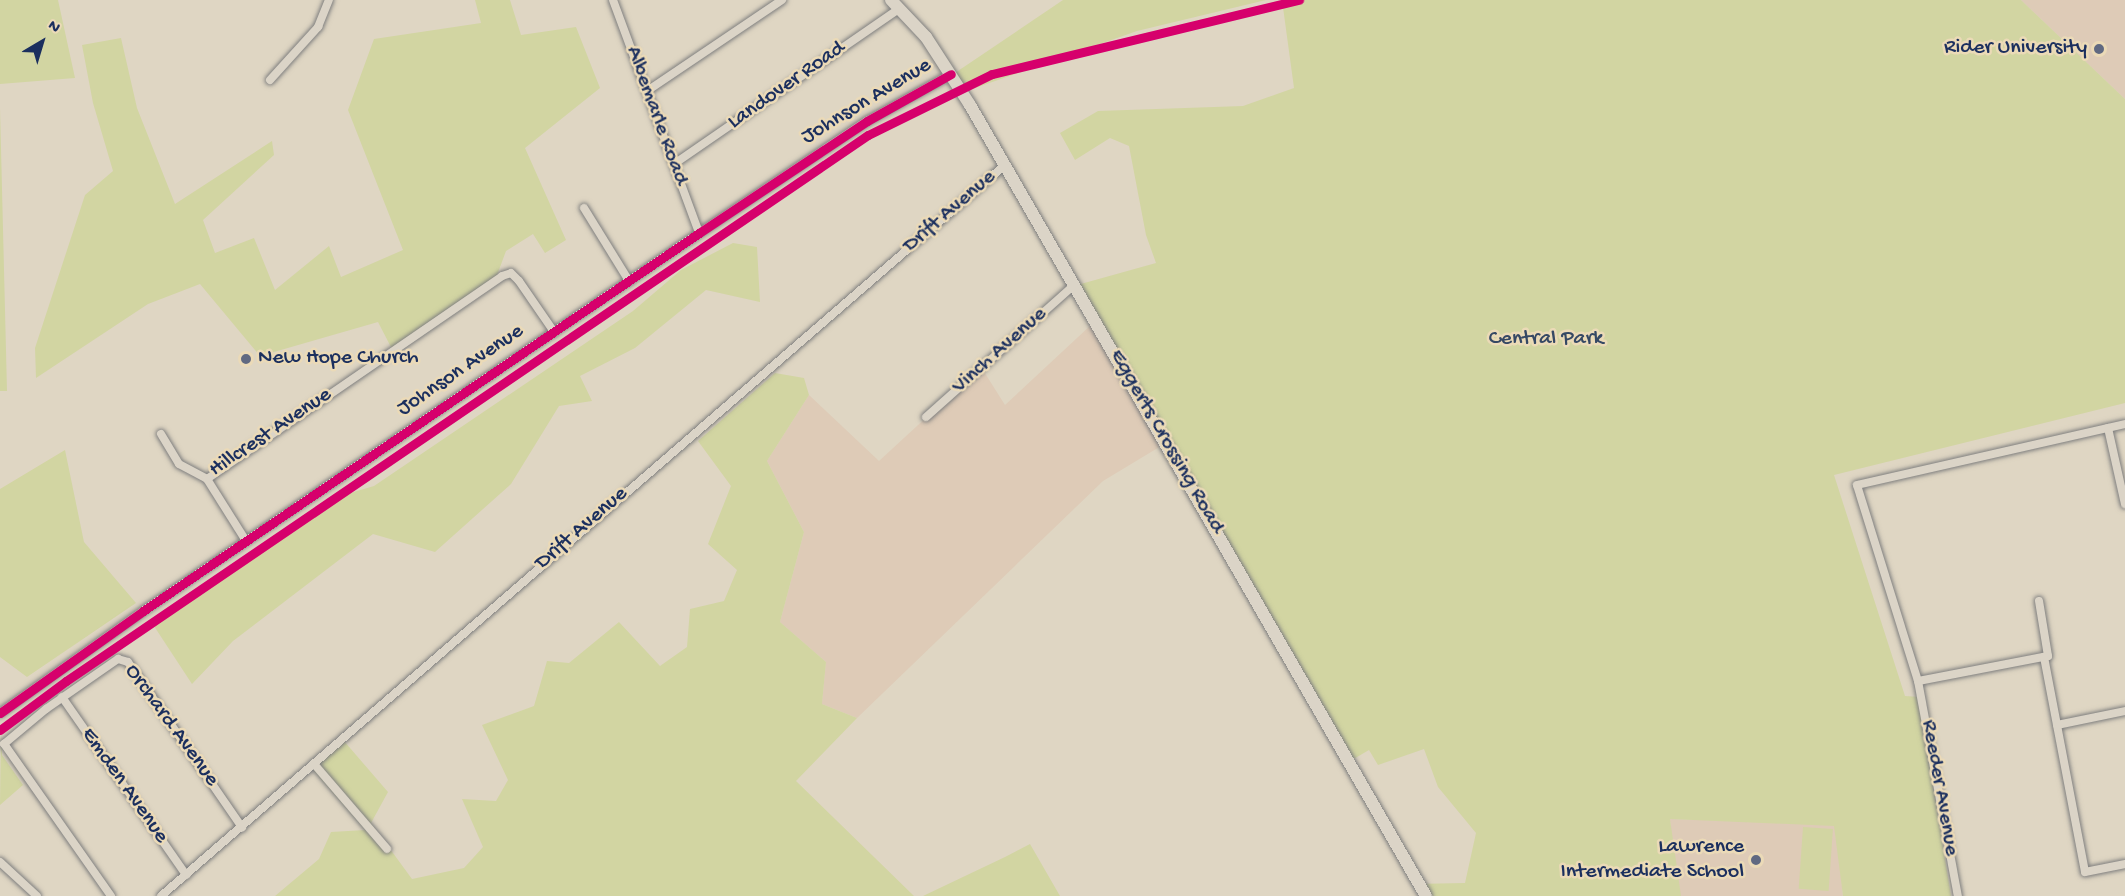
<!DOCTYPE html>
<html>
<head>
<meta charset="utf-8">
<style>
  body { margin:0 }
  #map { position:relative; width:2125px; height:896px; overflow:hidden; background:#dfd6c3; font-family:"Gochi Hand",sans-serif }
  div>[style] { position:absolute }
  .built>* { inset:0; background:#decbb7 }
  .green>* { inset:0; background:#d2d5a2; transform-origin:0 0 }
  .roads { filter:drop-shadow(0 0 2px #7f7f7f) drop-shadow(0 0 2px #7f7f7f) }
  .street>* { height:8px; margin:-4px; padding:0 4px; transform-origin:4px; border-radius:4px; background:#dbd4c7 }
  .secondary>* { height:12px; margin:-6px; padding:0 6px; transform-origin:6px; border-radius:6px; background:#dbd4c7 }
  .cycleway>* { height:9px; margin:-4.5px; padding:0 4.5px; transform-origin:4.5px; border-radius:4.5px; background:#d6006c }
  .dots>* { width:16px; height:16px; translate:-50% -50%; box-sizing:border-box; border:3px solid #ebdab7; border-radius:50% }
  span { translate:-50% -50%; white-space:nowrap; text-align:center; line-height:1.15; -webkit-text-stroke:5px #ebdab7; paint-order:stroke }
  .poi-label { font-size:22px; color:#1b2f5e }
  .right { translate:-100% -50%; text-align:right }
  .left { translate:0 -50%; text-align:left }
  .street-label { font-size:22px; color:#1b2f5e }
  .park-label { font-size:22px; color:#354864 }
  .north { position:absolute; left:12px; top:12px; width:60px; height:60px; -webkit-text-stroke:4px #ebdab7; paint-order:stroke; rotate:38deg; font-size:16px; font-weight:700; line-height:24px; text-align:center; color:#1b2f5e }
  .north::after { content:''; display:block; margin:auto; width:21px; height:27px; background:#1b2f5e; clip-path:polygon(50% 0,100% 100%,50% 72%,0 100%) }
</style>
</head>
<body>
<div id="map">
  <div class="built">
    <i style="clip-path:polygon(2021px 0,2125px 0,2125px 99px)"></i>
    <i style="clip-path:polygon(1091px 325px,1161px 446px,1103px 481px,857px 718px,822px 704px,826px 662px,780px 622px,804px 532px,767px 461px,809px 395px,879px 461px,981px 367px,1005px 405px)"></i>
    <i style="clip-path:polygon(1670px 819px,1836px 824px,1843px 896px,1677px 896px)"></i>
  </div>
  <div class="green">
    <i style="clip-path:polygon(0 0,58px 0,75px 78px,0 84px)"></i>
    <i style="clip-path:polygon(475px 0,510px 0,521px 35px,576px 27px,600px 88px,525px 148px,566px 240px,545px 253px,533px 234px,506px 251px,493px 286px,393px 351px,378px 322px,260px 356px,200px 284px,148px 304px,36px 378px,35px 348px,85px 195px,113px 171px,93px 103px,82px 45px,121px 38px,137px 108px,175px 204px,272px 141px,274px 155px,203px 220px,215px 253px,254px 238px,275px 290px,329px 246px,341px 277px,403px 250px,348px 110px,374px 39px,481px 23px)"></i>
    <i style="clip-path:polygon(1063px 0,1266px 0,1137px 31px,958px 94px,949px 77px)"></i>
    <i style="clip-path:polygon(1282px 0,2021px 0,2125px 99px,2125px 403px,1834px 475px,1905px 696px,1919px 697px,1951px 896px,1843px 896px,1834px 826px,1670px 819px,1681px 896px,1421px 896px,1414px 884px,1465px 883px,1476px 833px,1438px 787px,1424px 749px,1378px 765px,1369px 750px,1345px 764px,1070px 287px,1156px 263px,1146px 235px,1129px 146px,1110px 138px,1075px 160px,1060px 133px,1098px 111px,1243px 106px,1294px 88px)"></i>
    <i style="clip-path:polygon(0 108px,7px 391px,0 391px)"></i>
    <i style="clip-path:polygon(733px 243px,757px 247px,760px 302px,706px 290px,635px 348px,580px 376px,592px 401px,559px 406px,511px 484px,435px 552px,373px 534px,233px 641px,192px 684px,150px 620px,340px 496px,374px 486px,633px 311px,681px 270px)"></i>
    <i style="clip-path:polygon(775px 373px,804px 378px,809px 395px,767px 461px,804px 532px,780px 622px,826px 662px,822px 704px,857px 718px,796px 781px,914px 896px,275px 896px,319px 859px,331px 832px,365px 830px,312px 769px,344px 741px,388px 792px,371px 823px,412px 879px,464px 868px,483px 847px,462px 799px,496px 801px,508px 780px,482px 725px,534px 706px,547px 661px,569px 663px,619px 622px,660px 666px,687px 647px,690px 609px,724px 601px,737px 570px,708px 544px,731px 486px,698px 441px)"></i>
    <i style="clip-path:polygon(65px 450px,84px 542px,136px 603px,27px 677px,0 657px,0 489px)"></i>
    <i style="clip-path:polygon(1px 730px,2px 755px,23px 785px,0 805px)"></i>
    <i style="left:1803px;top:827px;width:30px;height:62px;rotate:4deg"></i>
    <i style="clip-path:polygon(1030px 844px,1060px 896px,923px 896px,1005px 857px)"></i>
  </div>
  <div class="roads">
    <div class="street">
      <i style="left:613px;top:0;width:248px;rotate:69.7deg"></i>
      <i style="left:270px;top:80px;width:72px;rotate:-47.8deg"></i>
      <i style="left:318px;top:27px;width:29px;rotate:-68deg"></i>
      <i style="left:647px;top:91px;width:163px;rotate:-34deg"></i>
      <i style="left:674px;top:164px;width:275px;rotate:-34.6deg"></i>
      <i style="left:584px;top:208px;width:86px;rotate:58.3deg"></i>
      <i style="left:926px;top:417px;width:198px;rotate:-41.7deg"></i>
      <i style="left:2108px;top:428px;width:78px;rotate:77.4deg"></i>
      <i style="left:161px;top:434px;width:35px;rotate:59deg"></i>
      <i style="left:179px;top:464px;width:32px;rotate:28deg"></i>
      <i style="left:207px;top:479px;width:358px;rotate:-34.5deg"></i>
      <i style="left:502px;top:276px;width:9px;rotate:-18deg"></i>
      <i style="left:511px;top:273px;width:11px;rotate:45deg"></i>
      <i style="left:519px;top:281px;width:62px;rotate:55.5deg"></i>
      <i style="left:207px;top:479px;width:73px;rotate:57.8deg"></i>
      <i style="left:2039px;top:601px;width:56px;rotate:80.7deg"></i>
      <i style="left:2048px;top:656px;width:132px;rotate:169.1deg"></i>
      <i style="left:1918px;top:681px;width:205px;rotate:-107.3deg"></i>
      <i style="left:1857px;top:485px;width:275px;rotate:-12.8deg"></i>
      <i style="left:2044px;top:657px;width:219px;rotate:79.2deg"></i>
      <i style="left:2085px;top:872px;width:41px;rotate:-11.3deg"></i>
      <i style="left:1918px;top:681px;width:219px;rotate:79.5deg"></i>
      <i style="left:62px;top:697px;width:217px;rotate:55.1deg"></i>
      <i style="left:0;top:713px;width:176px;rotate:-35.5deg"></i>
      <i style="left:143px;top:611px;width:672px;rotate:-34.21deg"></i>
      <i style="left:699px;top:233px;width:202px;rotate:-33.7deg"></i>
      <i style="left:867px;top:121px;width:96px;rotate:-29.2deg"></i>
      <i style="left:2057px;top:725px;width:69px;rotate:-11.6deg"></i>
      <i style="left:314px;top:764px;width:112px;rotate:49.3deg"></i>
      <i style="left:0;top:862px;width:50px;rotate:42.6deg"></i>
      <i style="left:111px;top:896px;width:186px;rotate:-125.1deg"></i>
      <i style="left:4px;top:744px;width:55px;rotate:-39.8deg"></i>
      <i style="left:46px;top:709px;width:88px;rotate:-34.8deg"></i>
      <i style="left:118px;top:659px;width:10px;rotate:17deg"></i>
      <i style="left:128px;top:662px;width:201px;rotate:55.4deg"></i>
      <i style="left:161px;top:896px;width:1117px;rotate:-40.9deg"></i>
    </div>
    <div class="secondary">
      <i style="left:891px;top:0;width:51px;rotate:46.6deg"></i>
      <i style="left:926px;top:37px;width:81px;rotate:57.1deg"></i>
      <i style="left:970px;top:105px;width:913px;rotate:60.04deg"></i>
    </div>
  </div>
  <div class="cycleway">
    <i style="left:0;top:713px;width:176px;rotate:-35.5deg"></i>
    <i style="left:143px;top:611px;width:672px;rotate:-34.21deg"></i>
    <i style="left:699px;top:233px;width:202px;rotate:-33.7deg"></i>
    <i style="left:867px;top:121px;width:96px;rotate:-29.2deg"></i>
    <i style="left:0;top:730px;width:82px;rotate:-36.6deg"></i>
    <i style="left:66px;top:681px;width:970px;rotate:-34.25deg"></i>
    <i style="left:868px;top:135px;width:138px;rotate:-26.2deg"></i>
    <i style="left:992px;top:74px;width:316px;rotate:-13.6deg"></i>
  </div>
  <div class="dots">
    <i style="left:2099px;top:49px;background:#606981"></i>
    <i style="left:246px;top:359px;background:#606981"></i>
    <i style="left:1756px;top:860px;background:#606981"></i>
  </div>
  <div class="poi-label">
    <span class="right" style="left:2087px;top:49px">Rider University</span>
    <span class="left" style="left:258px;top:359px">New Hope Church</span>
    <span class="right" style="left:1744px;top:860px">Lawrence<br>Intermediate School</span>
  </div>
  <div class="street-label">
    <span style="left:787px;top:86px;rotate:-35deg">Landover Road</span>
    <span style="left:867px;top:102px;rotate:-31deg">Johnson Avenue</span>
    <span style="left:656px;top:116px;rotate:70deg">Albemarle Road</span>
    <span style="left:950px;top:212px;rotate:-41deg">Drift Avenue</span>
    <span style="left:1000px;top:351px;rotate:-42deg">Vinch Avenue</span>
    <span style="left:461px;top:371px;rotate:-34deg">Johnson Avenue</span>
    <span style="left:271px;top:433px;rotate:-34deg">Hillcrest Avenue</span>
    <span style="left:1166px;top:442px;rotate:60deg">Eggerts Crossing Road</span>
    <span style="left:582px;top:529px;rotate:-41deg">Drift Avenue</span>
    <span style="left:171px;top:726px;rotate:54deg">Orchard Avenue</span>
    <span style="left:124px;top:786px;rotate:55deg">Emden Avenue</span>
    <span style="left:1939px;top:788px;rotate:80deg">Reeder Avenue</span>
  </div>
  <div class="park-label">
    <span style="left:1546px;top:340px">Central Park</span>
  </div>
  <div class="north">N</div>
</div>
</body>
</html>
